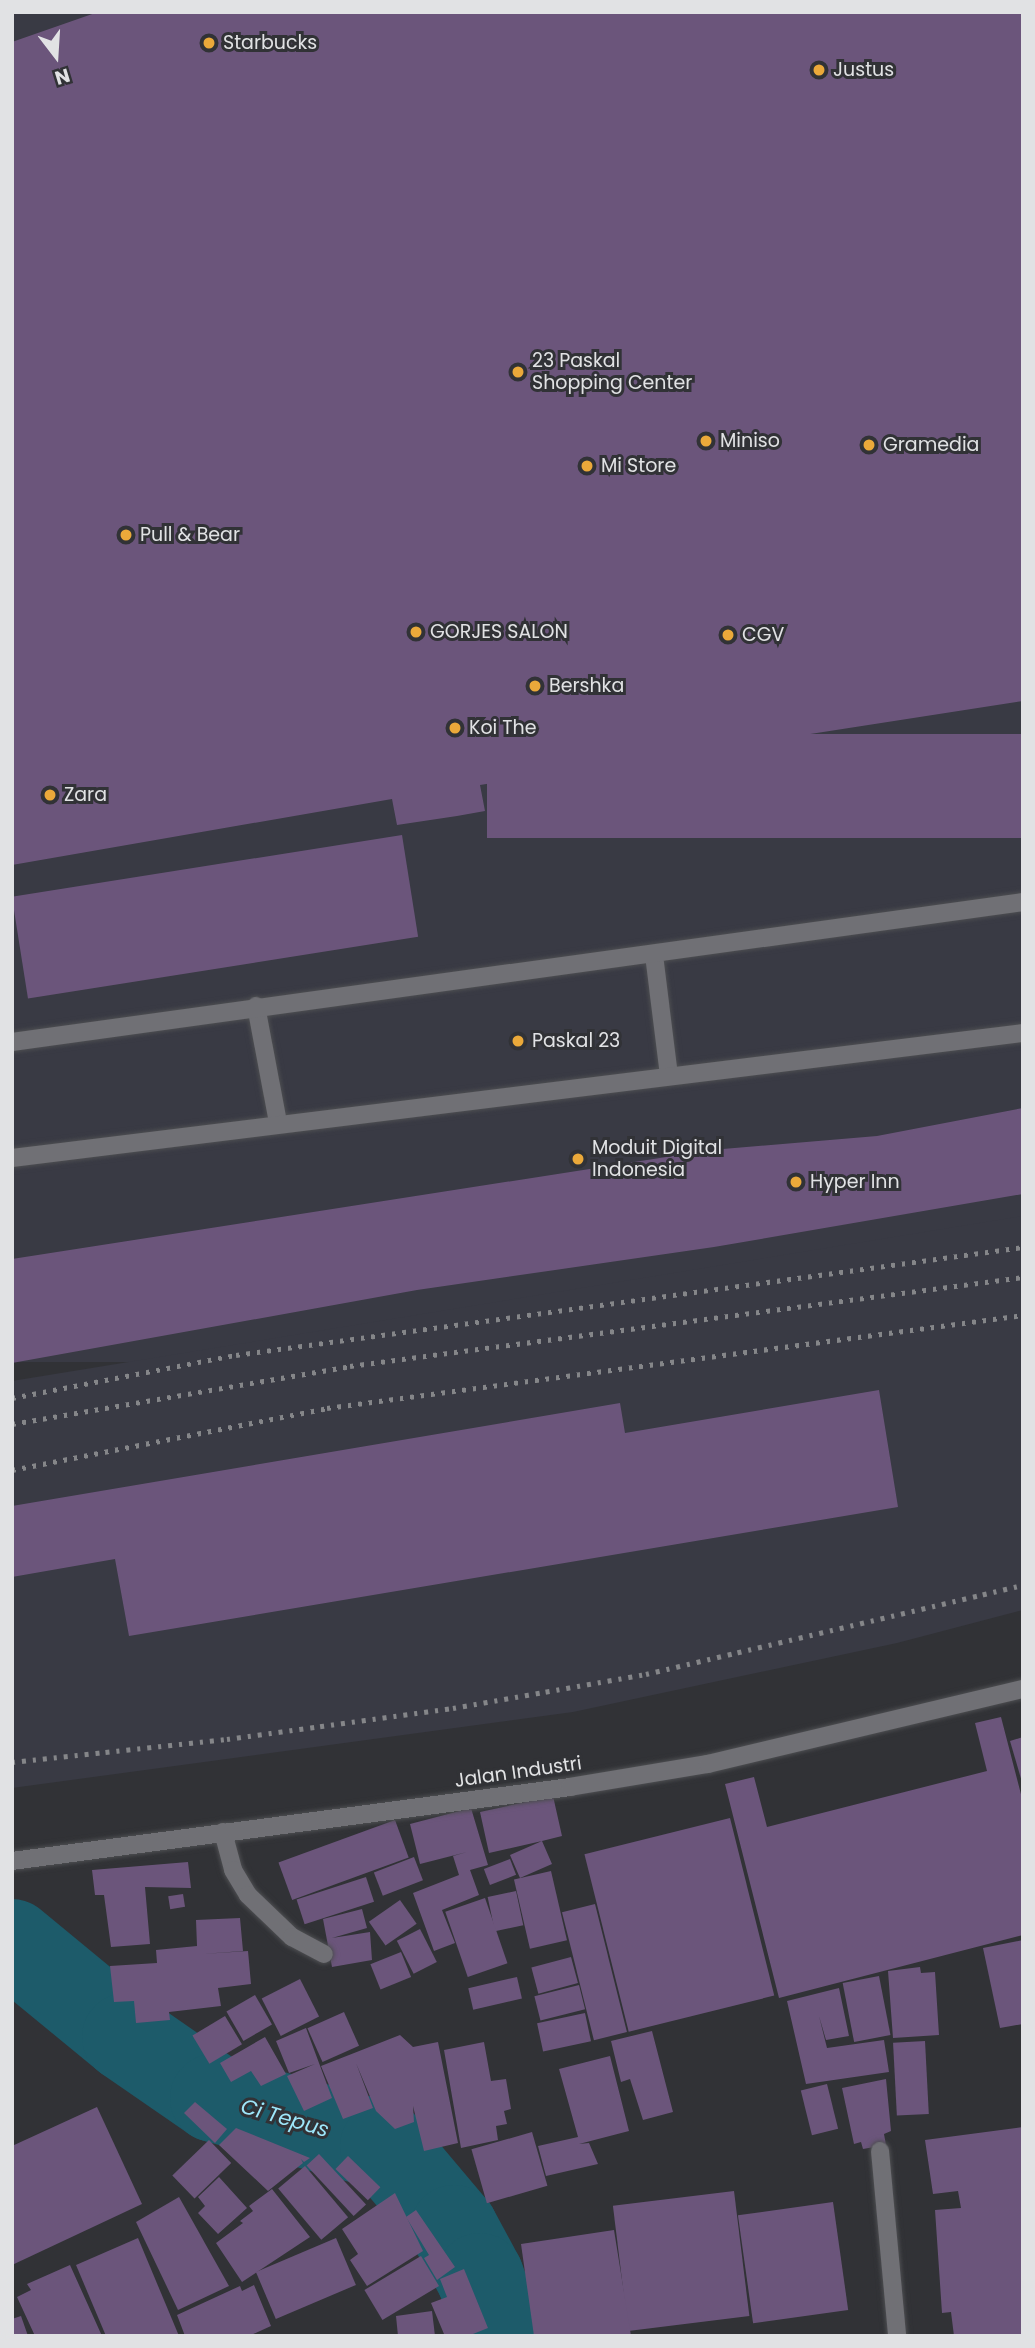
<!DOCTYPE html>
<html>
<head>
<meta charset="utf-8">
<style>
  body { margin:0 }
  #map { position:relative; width:1035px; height:2348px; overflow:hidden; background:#313236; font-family:Poppins,sans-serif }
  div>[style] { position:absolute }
  .built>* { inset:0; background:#393a44; transform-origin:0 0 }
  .river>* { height:88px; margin:-44px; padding:0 44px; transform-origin:44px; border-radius:44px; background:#1d5b6a }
  .building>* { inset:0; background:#6b557b; transform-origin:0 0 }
  .roads { filter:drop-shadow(0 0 2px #4d4e51) drop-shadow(0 0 2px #4d4e51) }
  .minor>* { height:18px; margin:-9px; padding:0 9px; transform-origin:9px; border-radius:9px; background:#707075 }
  .rail>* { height:5px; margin-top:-2.5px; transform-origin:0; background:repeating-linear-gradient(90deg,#858689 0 3.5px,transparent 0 10.5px) }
  .dots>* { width:19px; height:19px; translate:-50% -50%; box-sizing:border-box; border:4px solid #313236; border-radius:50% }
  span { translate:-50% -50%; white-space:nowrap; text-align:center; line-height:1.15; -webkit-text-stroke:6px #313236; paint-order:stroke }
  .poi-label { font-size:19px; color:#e1e2e4 }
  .left { translate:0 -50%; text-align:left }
  .street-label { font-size:19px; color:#e1e2e4 }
  .water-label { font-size:21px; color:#9ee7fa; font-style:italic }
  .frame { position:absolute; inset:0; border:14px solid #e1e2e4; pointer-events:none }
  .north { position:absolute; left:21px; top:21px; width:70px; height:70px; -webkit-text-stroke:5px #313236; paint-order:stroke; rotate:163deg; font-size:19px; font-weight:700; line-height:28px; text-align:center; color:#e1e2e4 }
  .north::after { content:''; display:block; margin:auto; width:24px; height:32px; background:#e1e2e4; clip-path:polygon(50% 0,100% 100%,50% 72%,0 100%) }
</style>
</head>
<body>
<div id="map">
  <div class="built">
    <i style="left:12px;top:12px;width:1011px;height:1350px"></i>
    <i style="clip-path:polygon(1023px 1216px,1023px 1610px,897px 1643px,573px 1712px,12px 1788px,12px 1381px)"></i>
  </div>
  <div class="river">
    <i style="left:12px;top:1943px;width:148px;rotate:39.5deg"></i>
    <i style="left:126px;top:2037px;width:107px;rotate:34.7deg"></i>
    <i style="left:214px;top:2098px;width:177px;rotate:15.8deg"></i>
    <i style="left:384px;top:2146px;width:109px;rotate:49.9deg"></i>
    <i style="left:454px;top:2229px;width:55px;rotate:61.6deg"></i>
    <i style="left:480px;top:2277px;width:63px;rotate:69.6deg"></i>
  </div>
  <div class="building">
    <i style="clip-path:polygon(98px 12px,1023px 12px,1023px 701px,480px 785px,485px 811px,457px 816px,397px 825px,392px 799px,12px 865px,12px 42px)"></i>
    <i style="left:1023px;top:734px;width:104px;height:536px;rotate:90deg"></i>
    <i style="left:402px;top:835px;width:103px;height:395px;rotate:81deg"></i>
    <i style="clip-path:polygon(1023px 1108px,1023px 1194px,714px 1247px,417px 1290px,12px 1363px,12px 1259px,711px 1150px,877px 1136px)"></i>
    <i style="clip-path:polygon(879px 1390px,898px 1507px,129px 1636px,115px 1559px,12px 1577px,12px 1506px,620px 1403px,625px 1433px)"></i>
    <i style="clip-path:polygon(1001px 1717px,1023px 1802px,1023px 1935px,779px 1998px,725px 1784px,754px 1777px,767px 1827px,987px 1771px,975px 1723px)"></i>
    <i style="clip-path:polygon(1023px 1737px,1023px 1782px,1022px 1782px,1010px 1741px)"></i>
    <i style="clip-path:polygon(553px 1796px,562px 1836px,542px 1841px,552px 1864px,520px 1878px,510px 1855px,542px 1841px,489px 1853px,480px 1812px)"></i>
    <i style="clip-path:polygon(471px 1808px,488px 1865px,470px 1870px,479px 1895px,442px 1910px,455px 1943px,434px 1951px,413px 1893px,459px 1875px,453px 1856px,467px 1852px,420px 1864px,410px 1824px)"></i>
    <i style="left:730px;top:1818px;width:183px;height:150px;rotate:76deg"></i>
    <i style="left:395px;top:1820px;width:40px;height:124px;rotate:70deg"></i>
    <i style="left:414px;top:1857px;width:25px;height:43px;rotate:69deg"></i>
    <i style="left:510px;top:1859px;width:17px;height:28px;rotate:69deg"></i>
    <i style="clip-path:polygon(188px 1862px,191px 1888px,145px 1887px,150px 1944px,111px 1947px,104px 1895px,95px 1895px,92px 1870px)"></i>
    <i style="left:551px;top:1871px;width:71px;height:38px;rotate:77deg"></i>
    <i style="left:366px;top:1877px;width:26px;height:73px;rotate:72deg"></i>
    <i style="left:516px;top:1891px;width:35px;height:29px;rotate:78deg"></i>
    <i style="left:183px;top:1894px;width:13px;height:15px;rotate:81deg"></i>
    <i style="left:485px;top:1898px;width:69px;height:42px;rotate:71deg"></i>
    <i style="left:400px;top:1900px;width:29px;height:38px;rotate:55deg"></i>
    <i style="left:595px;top:1904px;width:132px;height:34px;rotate:76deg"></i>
    <i style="clip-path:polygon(362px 1909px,367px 1928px,332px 1938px,370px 1932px,372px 1960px,332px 1967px,323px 1919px)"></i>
    <i style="clip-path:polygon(240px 1918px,243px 1951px,202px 1954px,248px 1951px,251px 1984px,218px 1988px,221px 2006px,169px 2012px,170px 2020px,136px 2023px,134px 2001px,114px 2002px,110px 1966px,157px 1963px,156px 1950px,197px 1946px,196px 1920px)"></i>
    <i style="left:420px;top:1929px;width:37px;height:26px;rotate:63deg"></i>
    <i style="clip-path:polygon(1023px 1940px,1023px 2024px,1000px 2028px,983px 1948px)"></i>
    <i style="left:401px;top:1952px;width:27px;height:33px;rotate:68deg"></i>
    <i style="left:571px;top:1957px;width:27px;height:41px;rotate:75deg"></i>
    <i style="clip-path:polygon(920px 1967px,921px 1973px,935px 1972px,939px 2035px,893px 2038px,888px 1971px)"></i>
    <i style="left:879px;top:1976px;width:60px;height:37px;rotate:79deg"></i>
    <i style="left:517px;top:1977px;width:22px;height:50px;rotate:77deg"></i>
    <i style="left:300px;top:1979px;width:42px;height:43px;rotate:63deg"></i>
    <i style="left:579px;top:1985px;width:25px;height:46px;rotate:76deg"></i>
    <i style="clip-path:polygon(839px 1988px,849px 2036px,826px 2040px,819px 2016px,827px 2048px,884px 2040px,889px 2072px,806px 2084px,787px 2001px)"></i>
    <i style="left:255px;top:1995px;width:34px;height:33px;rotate:60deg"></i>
    <i style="left:344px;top:2012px;width:37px;height:40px;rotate:66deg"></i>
    <i style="left:585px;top:2013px;width:29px;height:49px;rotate:78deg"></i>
    <i style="left:225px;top:2016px;width:33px;height:38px;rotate:59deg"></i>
    <i style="clip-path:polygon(306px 2028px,332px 2098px,304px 2111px,287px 2076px,315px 2064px,289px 2073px,276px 2041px)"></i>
    <i style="clip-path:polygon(652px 2031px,673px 2112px,643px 2120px,630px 2079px,621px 2082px,611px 2041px)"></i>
    <i style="clip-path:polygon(400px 2035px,413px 2047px,438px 2042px,458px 2143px,424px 2151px,413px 2106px,414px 2122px,395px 2129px,376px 2111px,356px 2063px,373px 2108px,343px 2119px,321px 2066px)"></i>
    <i style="clip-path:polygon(265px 2037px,286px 2074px,261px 2086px,251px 2071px,231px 2082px,220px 2063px)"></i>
    <i style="left:925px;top:2041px;width:73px;height:32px;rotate:87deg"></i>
    <i style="clip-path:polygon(484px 2042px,491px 2081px,506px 2079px,511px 2109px,504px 2111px,507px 2124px,496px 2126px,498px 2140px,461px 2148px,444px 2050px)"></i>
    <i style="clip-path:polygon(610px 2056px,629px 2131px,579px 2144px,589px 2143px,598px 2164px,546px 2176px,538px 2146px,578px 2137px,559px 2069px)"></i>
    <i style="clip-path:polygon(886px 2079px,891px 2131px,884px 2134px,886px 2145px,863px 2149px,861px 2142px,854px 2144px,842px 2088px)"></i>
    <i style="left:827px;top:2084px;width:46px;height:27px;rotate:76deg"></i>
    <i style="clip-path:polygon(195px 2102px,227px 2129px,215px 2143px,184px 2113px)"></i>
    <i style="clip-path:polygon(97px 2107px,142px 2204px,12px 2265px,12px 2146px)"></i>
    <i style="clip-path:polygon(1023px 2127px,1023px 2336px,954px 2336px,951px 2312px,942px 2313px,935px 2210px,961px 2208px,958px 2191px,933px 2194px,925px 2140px)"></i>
    <i style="clip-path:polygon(236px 2128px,310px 2158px,304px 2162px,301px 2159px,303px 2163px,268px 2191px,219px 2145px)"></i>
    <i style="left:532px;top:2132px;width:56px;height:63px;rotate:74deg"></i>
    <i style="left:209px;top:2140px;width:32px;height:51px;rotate:46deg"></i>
    <i style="left:319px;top:2154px;width:69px;height:17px;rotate:47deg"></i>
    <i style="left:348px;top:2156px;width:45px;height:18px;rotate:44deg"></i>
    <i style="left:305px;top:2166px;width:67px;height:35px;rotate:50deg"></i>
    <i style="clip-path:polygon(219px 2177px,247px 2208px,218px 2234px,198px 2213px,205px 2206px,198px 2197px)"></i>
    <i style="clip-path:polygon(272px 2189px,310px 2237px,242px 2282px,216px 2243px,243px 2223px,240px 2221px,253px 2211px,249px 2206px)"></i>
    <i style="left:734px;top:2191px;width:126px;height:122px;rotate:83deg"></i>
    <i style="clip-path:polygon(395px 2193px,423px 2251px,367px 2286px,350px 2260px,358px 2254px,342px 2229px)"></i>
    <i style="clip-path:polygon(179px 2197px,229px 2286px,178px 2310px,136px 2222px)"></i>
    <i style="left:833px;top:2202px;width:109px;height:96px;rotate:82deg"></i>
    <i style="clip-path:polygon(416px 2210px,455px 2267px,437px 2280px,424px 2258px,429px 2255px,406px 2217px)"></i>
    <i style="clip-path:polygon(614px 2230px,631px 2336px,534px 2336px,521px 2244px)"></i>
    <i style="clip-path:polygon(138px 2238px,179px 2336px,106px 2336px,76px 2265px)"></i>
    <i style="left:336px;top:2238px;width:51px;height:87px;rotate:67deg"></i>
    <i style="left:421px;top:2256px;width:35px;height:66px;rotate:59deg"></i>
    <i style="clip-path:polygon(70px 2265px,102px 2336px,35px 2336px,17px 2297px,31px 2290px,27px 2284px)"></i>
    <i style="clip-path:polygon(464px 2269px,488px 2328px,468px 2336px,444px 2334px,431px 2303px,447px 2297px,440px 2279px)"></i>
    <i style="clip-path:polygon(254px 2285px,271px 2326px,249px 2336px,185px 2336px,177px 2315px,240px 2286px,242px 2291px)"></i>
    <i style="clip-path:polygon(432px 2311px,435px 2336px,398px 2336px,396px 2316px)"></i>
    <i style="clip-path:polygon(21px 2316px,28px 2336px,12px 2336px,12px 2319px)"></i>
  </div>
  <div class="roads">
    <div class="minor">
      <i style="left:654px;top:955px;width:121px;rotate:82.9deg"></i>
      <i style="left:256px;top:1006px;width:118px;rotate:79.3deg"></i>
      <i style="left:12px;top:1042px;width:1021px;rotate:-7.88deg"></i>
      <i style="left:12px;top:1158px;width:1019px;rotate:-7.05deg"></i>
      <i style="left:223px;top:1832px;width:39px;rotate:75deg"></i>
      <i style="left:233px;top:1870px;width:29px;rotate:59deg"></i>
      <i style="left:248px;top:1895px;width:61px;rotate:43.7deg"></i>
      <i style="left:292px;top:1937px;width:36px;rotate:28deg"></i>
      <i style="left:12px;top:1861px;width:563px;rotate:-7.55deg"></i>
      <i style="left:570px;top:1787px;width:140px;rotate:-9.5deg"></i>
      <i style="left:708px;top:1764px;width:324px;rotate:-13.4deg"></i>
      <i style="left:880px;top:2151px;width:186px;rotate:84.7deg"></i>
    </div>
  </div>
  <div class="rail">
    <i style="left:12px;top:1398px;width:228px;rotate:-10.9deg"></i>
    <i style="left:236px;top:1355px;width:794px;rotate:-7.81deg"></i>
    <i style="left:12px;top:1424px;width:343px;rotate:-9.7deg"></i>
    <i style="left:350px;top:1366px;width:679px;rotate:-7.53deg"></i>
    <i style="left:12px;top:1470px;width:321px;rotate:-11.1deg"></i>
    <i style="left:327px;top:1408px;width:702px;rotate:-7.61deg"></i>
    <i style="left:12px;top:1762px;width:216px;rotate:-6.1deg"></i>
    <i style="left:227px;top:1739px;width:228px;rotate:-7.8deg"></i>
    <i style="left:453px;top:1708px;width:196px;rotate:-10deg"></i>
    <i style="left:646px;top:1674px;width:387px;rotate:-13.3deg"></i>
  </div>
  <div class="dots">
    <i style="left:209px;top:43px;background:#eba93a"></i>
    <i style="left:819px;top:70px;background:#eba93a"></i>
    <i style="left:518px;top:372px;background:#eba93a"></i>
    <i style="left:706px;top:441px;background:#eba93a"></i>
    <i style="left:869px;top:445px;background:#eba93a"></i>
    <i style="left:587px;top:466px;background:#eba93a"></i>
    <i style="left:126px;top:535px;background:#eba93a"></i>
    <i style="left:416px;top:632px;background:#eba93a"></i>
    <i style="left:728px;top:635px;background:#eba93a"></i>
    <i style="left:535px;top:686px;background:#eba93a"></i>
    <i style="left:455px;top:728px;background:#eba93a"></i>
    <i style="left:50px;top:795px;background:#eba93a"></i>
    <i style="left:518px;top:1041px;background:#eba93a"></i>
    <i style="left:578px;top:1159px;background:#eba93a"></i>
    <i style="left:796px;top:1182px;background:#eba93a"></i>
  </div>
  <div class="poi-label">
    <span class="left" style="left:223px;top:43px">Starbucks</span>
    <span class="left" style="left:833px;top:70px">Justus</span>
    <span class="left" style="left:532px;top:372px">23 Paskal<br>Shopping Center</span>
    <span class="left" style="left:720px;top:441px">Miniso</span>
    <span class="left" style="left:883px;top:445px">Gramedia</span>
    <span class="left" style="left:601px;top:466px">Mi Store</span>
    <span class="left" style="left:140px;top:535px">Pull &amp; Bear</span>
    <span class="left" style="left:430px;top:632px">GORJES SALON</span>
    <span class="left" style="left:742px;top:635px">CGV</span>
    <span class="left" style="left:549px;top:686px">Bershka</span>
    <span class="left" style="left:469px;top:728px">Koi The</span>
    <span class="left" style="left:64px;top:795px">Zara</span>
    <span class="left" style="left:532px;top:1041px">Paskal 23</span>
    <span class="left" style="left:592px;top:1159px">Moduit Digital<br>Indonesia</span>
    <span class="left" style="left:810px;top:1182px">Hyper Inn</span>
  </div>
  <div class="street-label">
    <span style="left:518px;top:1772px;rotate:-8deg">Jalan Industri</span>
  </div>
  <div class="water-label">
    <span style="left:285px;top:2118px;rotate:16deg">Ci Tepus</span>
  </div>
  <div class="frame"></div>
  <div class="north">N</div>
</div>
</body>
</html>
